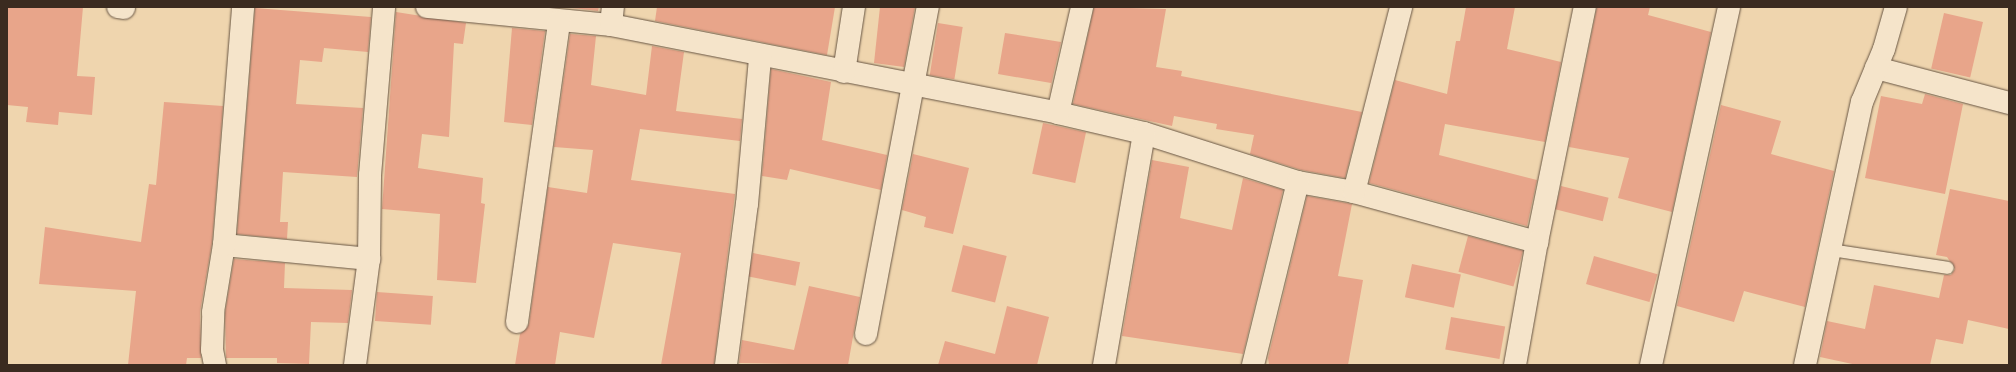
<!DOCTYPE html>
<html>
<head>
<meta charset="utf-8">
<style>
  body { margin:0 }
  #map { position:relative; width:2016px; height:372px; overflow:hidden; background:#efd5ae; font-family:"Gentium Book Plus",serif }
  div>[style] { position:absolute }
  .building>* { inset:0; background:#e8a58a; transform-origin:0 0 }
  .roads { filter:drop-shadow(0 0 1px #685644) drop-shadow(0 0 1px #685644) }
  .service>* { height:12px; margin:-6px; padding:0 6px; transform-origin:6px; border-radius:6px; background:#f5e4ca }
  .minor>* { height:22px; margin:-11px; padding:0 11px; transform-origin:11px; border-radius:11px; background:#f5e4ca }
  span { translate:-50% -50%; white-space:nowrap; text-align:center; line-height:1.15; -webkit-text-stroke:4px #f5e4ca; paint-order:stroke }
  .frame { position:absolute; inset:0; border:8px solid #3b2b20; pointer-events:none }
</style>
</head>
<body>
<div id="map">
  <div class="building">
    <i style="clip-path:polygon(7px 7px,83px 7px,77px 76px,95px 77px,92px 115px,59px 112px,58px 125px,26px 122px,28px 107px,7px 105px)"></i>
    <i style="clip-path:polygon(564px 7px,599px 7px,598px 11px)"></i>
    <i style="clip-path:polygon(657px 7px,835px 7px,827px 55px,655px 21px)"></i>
    <i style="clip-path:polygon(880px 7px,915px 7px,904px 67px,874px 63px)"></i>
    <i style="clip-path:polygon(1094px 7px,1166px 9px,1156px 67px,1182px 71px,1181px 76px,1362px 112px,1345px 178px,1301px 170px,1250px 154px,1254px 135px,1216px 129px,1217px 124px,1174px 116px,1172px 126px,1073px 104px)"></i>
    <i style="clip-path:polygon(1466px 7px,1515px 7px,1507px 49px,1561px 62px,1545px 142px,1445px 124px,1439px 155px,1537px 180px,1527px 226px,1369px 183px,1395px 80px,1447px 94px,1456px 41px,1460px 41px)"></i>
    <i style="clip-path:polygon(1597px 7px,1650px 7px,1648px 15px,1711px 32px,1672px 212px,1618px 198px,1629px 158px,1569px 147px)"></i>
    <i style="clip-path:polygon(255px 8px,371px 17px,368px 52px,324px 48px,322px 62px,300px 60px,296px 104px,363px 108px,357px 177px,283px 172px,280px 222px,288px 222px,287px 239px,237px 234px)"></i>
    <i style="clip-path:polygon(396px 12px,466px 23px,463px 44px,454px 43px,449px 137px,422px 134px,418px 168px,483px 178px,481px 203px,485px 204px,476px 283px,437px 280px,440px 214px,382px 209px)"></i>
    <i style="left:1944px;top:13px;width:40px;height:57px;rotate:13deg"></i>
    <i style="left:938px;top:23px;width:25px;height:53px;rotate:9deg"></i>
    <i style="clip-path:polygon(512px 28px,545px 31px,532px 125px,504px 122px)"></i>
    <i style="clip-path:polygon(1005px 33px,1061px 42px,1048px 98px,1051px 83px,998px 74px)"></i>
    <i style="clip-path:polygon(570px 34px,596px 36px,591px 85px,646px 95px,652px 46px,684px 52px,676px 111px,742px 119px,740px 141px,640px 129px,631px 180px,735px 194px,714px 365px,661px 365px,681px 253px,613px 243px,594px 338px,560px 332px,555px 365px,515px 365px,520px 334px,529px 324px,548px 187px,587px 193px,593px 150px,554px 147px)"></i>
    <i style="clip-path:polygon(771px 69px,831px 82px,822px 140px,887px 155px,881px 190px,790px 169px,787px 180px,762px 176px)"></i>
    <i style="clip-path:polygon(1925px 94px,1963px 104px,1945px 194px,1865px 178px,1881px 96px,1922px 104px)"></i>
    <i style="clip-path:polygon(164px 102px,223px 106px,212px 243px,200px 312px,201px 358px,187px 358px,186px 365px,128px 365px,136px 291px,39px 284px,45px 227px,141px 242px,149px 184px,156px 185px)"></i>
    <i style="clip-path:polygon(1721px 105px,1781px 121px,1771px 154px,1834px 171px,1805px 307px,1744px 291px,1734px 322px,1677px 306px)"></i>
    <i style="left:1043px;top:123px;width:44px;height:52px;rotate:12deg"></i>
    <i style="clip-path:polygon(913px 154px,969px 168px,953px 234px,924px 227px,926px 217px,902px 210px)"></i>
    <i style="clip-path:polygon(1152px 160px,1189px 167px,1180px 218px,1232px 230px,1243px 178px,1283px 190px,1243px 354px,1122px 336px)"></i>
    <i style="left:1561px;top:186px;width:49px;height:24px;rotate:14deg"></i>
    <i style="clip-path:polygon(1950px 189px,2009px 201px,2009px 329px,1968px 320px,1963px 344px,1936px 339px,1930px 365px,1857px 365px,1820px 357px,1827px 321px,1865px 329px,1874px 285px,1939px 298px,1944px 275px,1951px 275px,1955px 269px,1947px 257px,1936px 255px)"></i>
    <i style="clip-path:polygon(1307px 196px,1352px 204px,1338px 276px,1363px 280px,1348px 365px,1269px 365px,1268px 358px)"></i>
    <i style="left:1468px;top:236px;width:57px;height:37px;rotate:15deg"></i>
    <i style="left:963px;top:245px;width:45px;height:48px;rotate:14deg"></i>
    <i style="left:753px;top:253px;width:48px;height:24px;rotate:11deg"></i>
    <i style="left:1594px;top:256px;width:66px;height:29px;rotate:16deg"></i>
    <i style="clip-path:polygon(234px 259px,285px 263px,284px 288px,352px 290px,348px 323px,311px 322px,309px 364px,277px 363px,277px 358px,226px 358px,225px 313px)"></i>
    <i style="left:1412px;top:264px;width:50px;height:34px;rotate:12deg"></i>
    <i style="clip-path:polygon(809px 286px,860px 297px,848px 365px,739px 363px,742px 340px,794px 350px)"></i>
    <i style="left:377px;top:292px;width:56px;height:29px;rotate:4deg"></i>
    <i style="clip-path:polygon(1007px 306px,1049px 317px,1037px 365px,938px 365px,945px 341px,995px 354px)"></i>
    <i style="left:1451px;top:317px;width:55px;height:33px;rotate:10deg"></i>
  </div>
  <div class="roads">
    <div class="service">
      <i style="left:1831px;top:250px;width:118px;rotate:8.7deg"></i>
    </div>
    <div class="minor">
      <i style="left:118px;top:7px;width:6px;rotate:9deg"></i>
      <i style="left:427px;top:7px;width:185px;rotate:5.6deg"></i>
      <i style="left:611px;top:25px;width:456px;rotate:11.1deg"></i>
      <i style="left:1058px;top:113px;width:88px;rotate:13.1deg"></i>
      <i style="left:1144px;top:133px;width:162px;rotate:17.7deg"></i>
      <i style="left:1298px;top:182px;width:57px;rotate:10.1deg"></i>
      <i style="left:1354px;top:192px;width:190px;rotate:15.3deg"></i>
      <i style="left:1537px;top:242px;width:240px;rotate:-78.5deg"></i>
      <i style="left:611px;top:25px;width:18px;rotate:-84deg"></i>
      <i style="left:1876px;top:68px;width:138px;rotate:14.7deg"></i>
      <i style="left:844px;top:72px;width:66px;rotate:-81.3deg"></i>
      <i style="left:1058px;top:113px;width:109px;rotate:-77.2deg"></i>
      <i style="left:1354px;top:192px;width:191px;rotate:-75.7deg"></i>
      <i style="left:224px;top:245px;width:146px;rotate:5.5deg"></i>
      <i style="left:517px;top:322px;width:303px;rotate:-82deg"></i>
      <i style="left:866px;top:334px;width:333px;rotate:-79.3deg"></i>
      <i style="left:215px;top:365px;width:15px;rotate:-101deg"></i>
      <i style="left:212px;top:350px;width:38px;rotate:-88deg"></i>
      <i style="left:213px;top:312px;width:68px;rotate:-80.7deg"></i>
      <i style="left:224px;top:245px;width:239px;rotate:-85.4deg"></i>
      <i style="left:355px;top:365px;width:107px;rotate:-82.5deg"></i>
      <i style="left:369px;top:259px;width:84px;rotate:-89.3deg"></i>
      <i style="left:370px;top:175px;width:169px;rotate:-85.2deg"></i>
      <i style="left:726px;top:365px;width:162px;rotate:-82.6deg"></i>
      <i style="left:747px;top:204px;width:148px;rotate:-84.9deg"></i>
      <i style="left:1104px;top:365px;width:235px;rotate:-80.2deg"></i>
      <i style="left:1253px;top:365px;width:188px;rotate:-76.2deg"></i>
      <i style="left:1515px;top:365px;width:125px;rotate:-79.9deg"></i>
      <i style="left:1651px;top:365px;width:366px;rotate:-77.7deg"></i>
      <i style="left:1805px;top:365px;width:269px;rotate:-77.8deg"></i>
      <i style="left:1862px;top:102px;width:57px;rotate:-67.5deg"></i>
      <i style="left:1884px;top:49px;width:44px;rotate:-74.1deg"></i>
    </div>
  </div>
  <div class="frame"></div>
</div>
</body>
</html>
